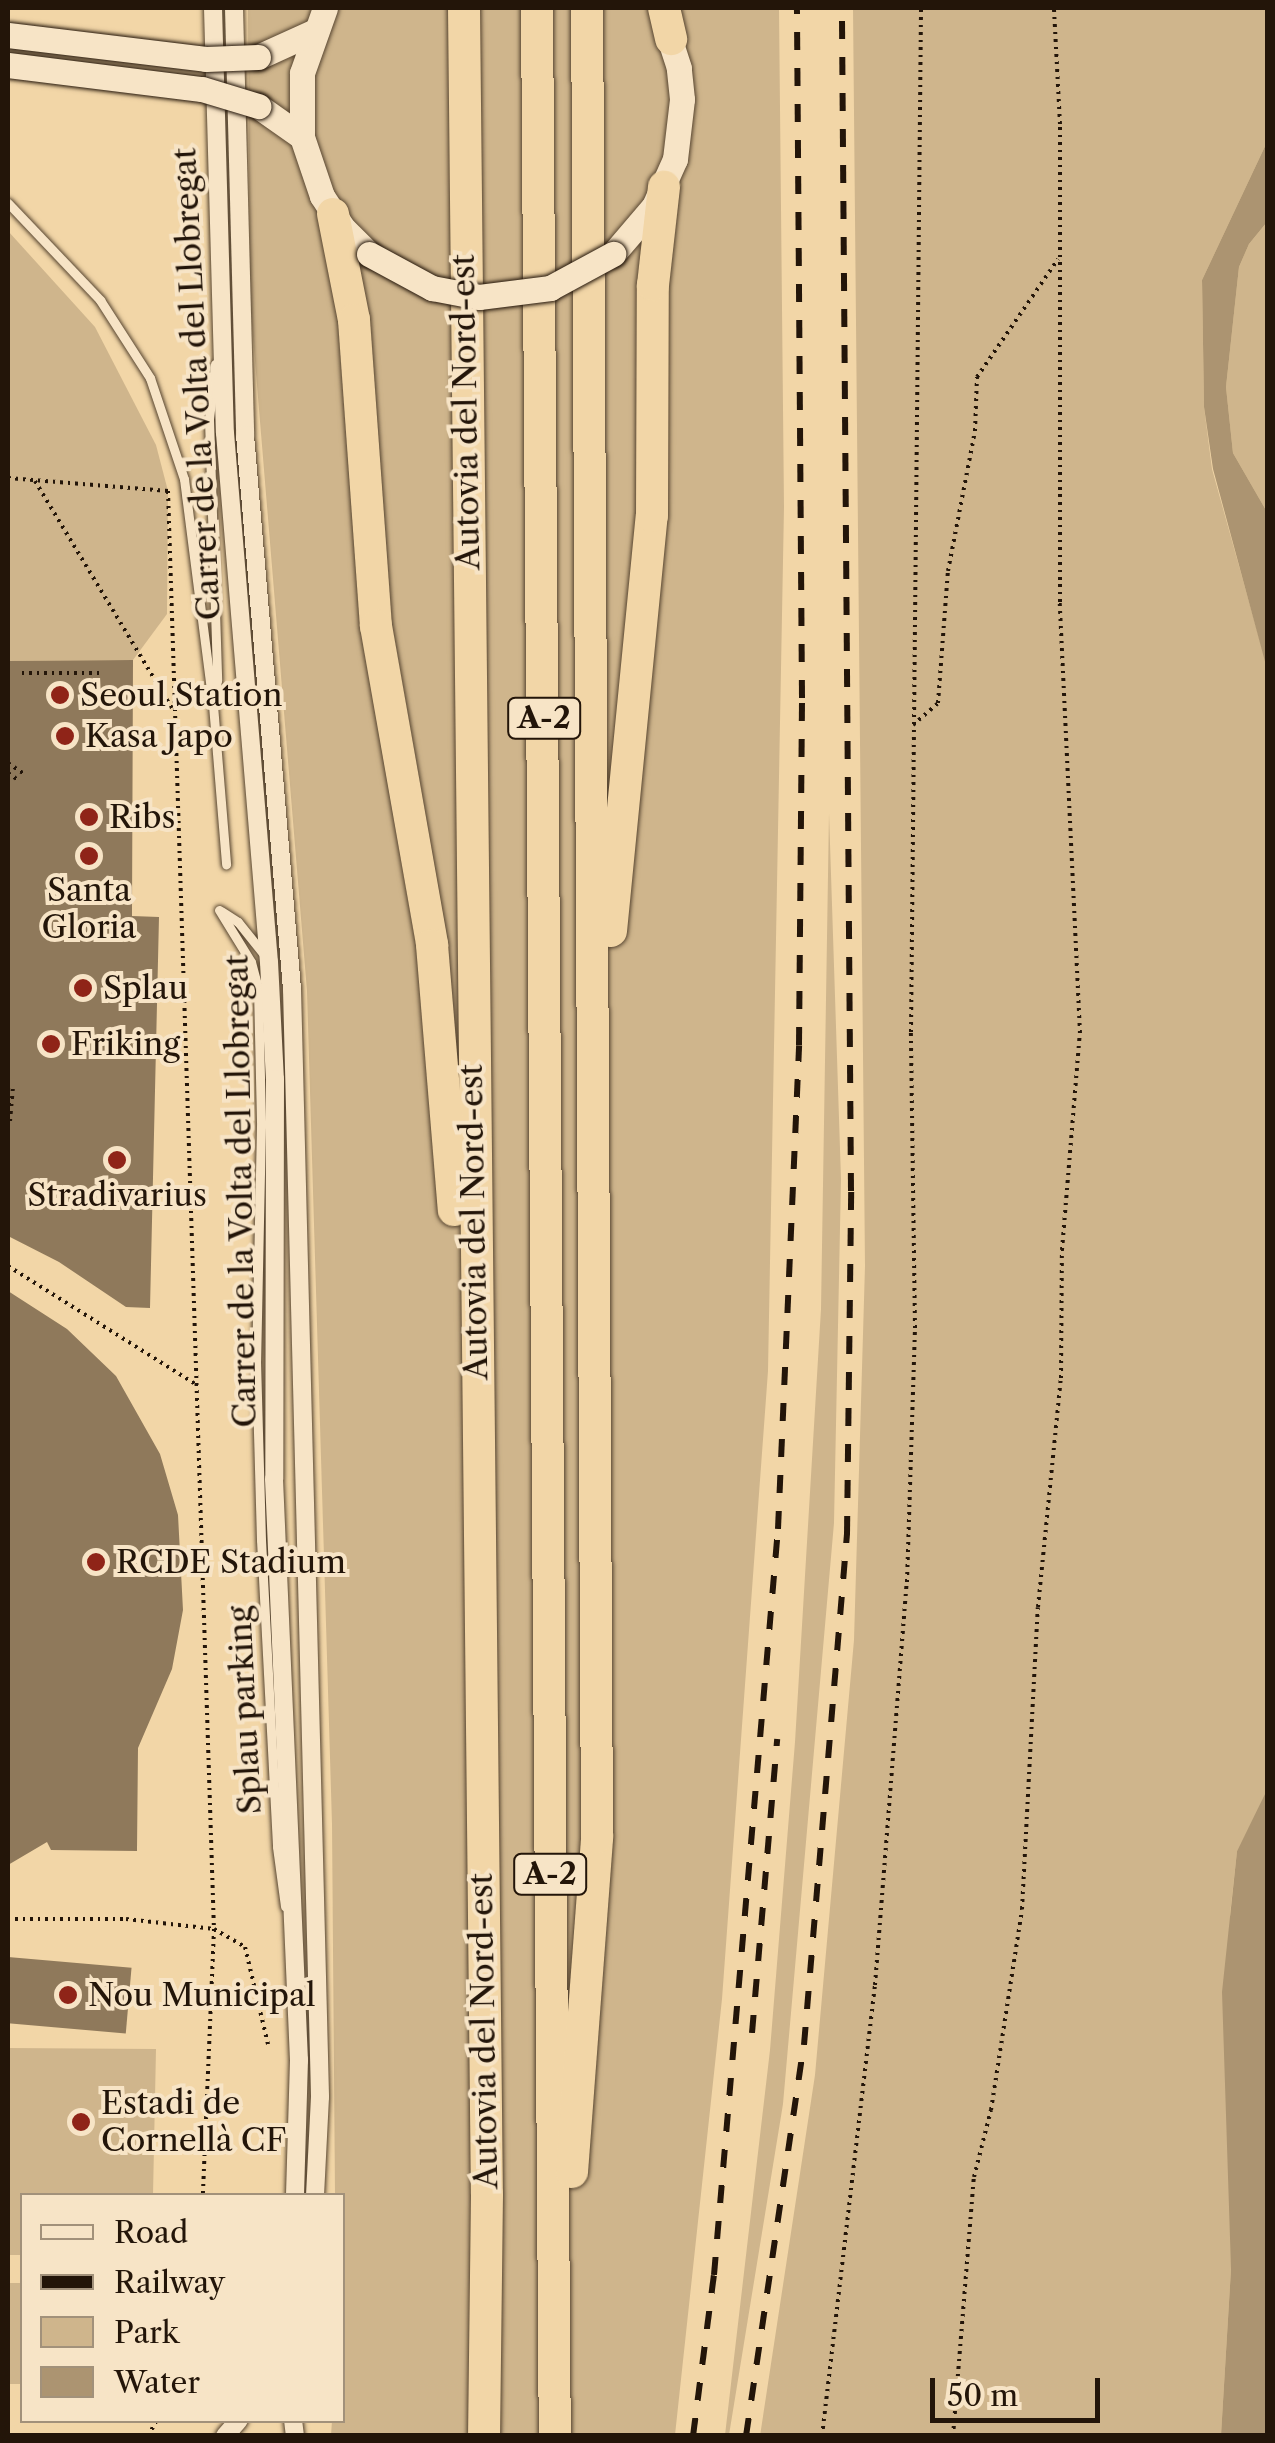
<!DOCTYPE html>
<html>
<head>
<meta charset="utf-8">
<style>
  body { margin:0 }
  #map { position:relative; width:1275px; height:2443px; overflow:hidden; background:#f2d6a7; font-family:"Libre Caslon Text",serif }
  div>[style] { position:absolute }
  .green>* { inset:0; background:#cfb58c; transform-origin:0 0 }
  .water>* { inset:0; background:#ac9471 }
  .building>* { inset:0; background:#8f795b; transform-origin:0 0 }
  .path>* { height:4px; margin-top:-2px; transform-origin:0; background:repeating-linear-gradient(90deg,#231509 0 2.5px,transparent 0 7.5px) }
  .roads { filter:drop-shadow(0 0 2px #574530) drop-shadow(0 0 2px #574530) }
  .lane>* { height:9px; margin:-4.5px; padding:0 4.5px; transform-origin:4.5px; border-radius:4.5px; background:#f7e4c6 }
  .street>* { height:18px; margin:-9px; padding:0 9px; transform-origin:9px; border-radius:9px; background:#f7e4c6 }
  .secondary>* { height:25px; margin:-12.5px; padding:0 12.5px; transform-origin:12.5px; border-radius:12.5px; background:#f7e4c6 }
  .highway>* { height:32px; margin:-16px; padding:0 16px; transform-origin:16px; border-radius:16px; background:#f2d6a7 }
  .rail>* { height:6px; margin-top:-3px; transform-origin:0; background:repeating-linear-gradient(90deg,#231509 0 18px,transparent 0 36px) }
  .bridges { filter:drop-shadow(0 0 2px #231509) drop-shadow(0 0 2px #231509) }
  .secondary-bridge>* { height:25px; margin:-12.5px; padding:0 12.5px; transform-origin:12.5px; border-radius:12.5px; background:#f7e4c6 }
  .dots>* { width:28px; height:28px; translate:-50% -50%; box-sizing:border-box; border:5px solid #f7e4c6; border-radius:50% }
  span { translate:-50% -50%; white-space:nowrap; text-align:center; line-height:1.15; -webkit-text-stroke:8px #f7e4c6; paint-order:stroke }
  .shield-label span { padding:2px 8px; background:#f7e4c6; border:2px solid; border-radius:8px; -webkit-text-stroke-width:0 }
  .shield-label { font-size:30px; color:#231509; font-weight:700 }
  .street-label { font-size:32px; color:#231509 }
  .poi-label { font-size:32px; color:#231509 }
  .left { translate:0 -50%; text-align:left }
  .frame { position:absolute; inset:0; border:10px solid #231509; pointer-events:none }
  .legend { position:absolute; left:20px; top:2193px; width:325px; height:230px; box-sizing:border-box; background:#f7e4c6; border:2px solid #a2917a; margin:0; padding:12px 18px; list-style:none; font-size:30px; color:#231509 }
  .legend li { display:flex; align-items:center; gap:20px; height:50px }
  .legend b { width:50px; border:2px solid #a2917a }
  .scale { position:absolute; left:930px; top:2378px; width:170px; height:45px; box-sizing:border-box; border:5px solid #231509; border-top:0; padding-left:12px; font-size:30px; line-height:35px; white-space:nowrap; color:#231509; -webkit-text-stroke:8px #f7e4c6; paint-order:stroke }
</style>
</head>
<body>
<div id="map">
  <div class="green">
    <i style="clip-path:polygon(248px 8px,779px 8px,784px 507px,768px 1371px,722px 1999px,675px 2435px,331px 2435px,332px 2421px,342px 2420px,342px 2196px,335px 2195px,332px 1824px,307px 991px,250px 300px)"></i>
    <i style="clip-path:polygon(853px 8px,1267px 8px,1267px 142px,1202px 280px,1204px 407px,1212px 469px,1268px 670px,1268px 1790px,1237px 1851px,1230px 1915px,1231px 2269px,1221px 2435px,760px 2436px,815px 2075px,854px 1640px,865px 1266px)"></i>
    <i style="clip-path:polygon(1267px 222px,1267px 512px,1233px 453px,1226px 387px,1239px 267px,1249px 244px)"></i>
    <i style="clip-path:polygon(8px 231px,95px 327px,156px 445px,168px 491px,167px 614px,133px 660px,8px 661px)"></i>
    <i style="clip-path:polygon(829px 813px,841px 1179px,834px 1523px,783px 2104px,729px 2435px,725px 2435px,770px 2050px,795px 1742px,821px 1309px)"></i>
    <i style="clip-path:polygon(8px 2048px,156px 2049px,153px 2195px,22px 2196px,22px 2255px,8px 2255px)"></i>
    <i style="left:8px;top:2283px;width:14px;height:101px"></i>
  </div>
  <div class="water">
    <i style="clip-path:polygon(1267px 142px,1267px 222px,1249px 244px,1239px 267px,1226px 387px,1233px 453px,1267px 512px,1267px 669px,1213px 469px,1204px 407px,1202px 280px)"></i>
    <i style="clip-path:polygon(1267px 1790px,1267px 2435px,1221px 2435px,1231px 2269px,1222px 1992px,1237px 1851px)"></i>
  </div>
  <div class="building">
    <i style="clip-path:polygon(133px 660px,132px 916px,159px 917px,150px 1308px,126px 1307px,59px 1262px,8px 1236px,8px 661px)"></i>
    <i style="clip-path:polygon(8px 1291px,67px 1329px,116px 1376px,160px 1454px,178px 1515px,183px 1610px,172px 1669px,138px 1748px,137px 1851px,51px 1850px,47px 1842px,8px 1865px)"></i>
    <i style="left:8px;top:1957px;width:124px;height:66px;rotate:5deg"></i>
  </div>
  <div class="path">
    <i style="left:8px;top:478px;width:161px;rotate:4.6deg"></i>
    <i style="left:168px;top:491px;width:1439px;rotate:88.17deg"></i>
    <i style="left:214px;top:1929px;width:267px;rotate:92.4deg"></i>
    <i style="left:35px;top:481px;width:265px;rotate:58.9deg"></i>
    <i style="left:22px;top:673px;width:80px"></i>
    <i style="left:913px;top:725px;width:33px;rotate:-41deg"></i>
    <i style="left:938px;top:703px;width:132px;rotate:-85.7deg"></i>
    <i style="left:948px;top:571px;width:143px;rotate:-79.1deg"></i>
    <i style="left:975px;top:431px;width:54px;rotate:-87.9deg"></i>
    <i style="left:977px;top:377px;width:143px;rotate:-55.5deg"></i>
    <i style="left:8px;top:763px;width:18px;rotate:34deg"></i>
    <i style="left:8px;top:773px;width:12px;rotate:35deg"></i>
    <i style="left:10px;top:1121px;width:36px;rotate:-85deg"></i>
    <i style="left:8px;top:1266px;width:223px;rotate:32.2deg"></i>
    <i style="left:8px;top:1919px;width:118px"></i>
    <i style="left:126px;top:1919px;width:89px;rotate:6.5deg"></i>
    <i style="left:214px;top:1929px;width:36px;rotate:30deg"></i>
    <i style="left:245px;top:1947px;width:100px;rotate:76.7deg"></i>
    <i style="left:148px;top:2436px;width:18px;rotate:-61deg"></i>
    <i style="left:822px;top:2436px;width:454px;rotate:-83.3deg"></i>
    <i style="left:875px;top:1985px;width:404px;rotate:-85.5deg"></i>
    <i style="left:907px;top:1582px;width:254px;rotate:-88.2deg"></i>
    <i style="left:915px;top:1328px;width:296px;rotate:-90.8deg"></i>
    <i style="left:911px;top:1032px;width:1024px;rotate:-89.44deg"></i>
    <i style="left:953px;top:2436px;width:260px;rotate:-85.4deg"></i>
    <i style="left:974px;top:2177px;width:69px;rotate:-75.8deg"></i>
    <i style="left:991px;top:2110px;width:203px;rotate:-81.2deg"></i>
    <i style="left:1022px;top:1909px;width:302px;rotate:-87deg"></i>
    <i style="left:1038px;top:1607px;width:230px;rotate:-84.3deg"></i>
    <i style="left:1061px;top:1378px;width:128px;rotate:-89.6deg"></i>
    <i style="left:1062px;top:1250px;width:218px;rotate:-85.3deg"></i>
    <i style="left:1080px;top:1033px;width:431px;rotate:-92.7deg"></i>
    <i style="left:1060px;top:602px;width:478px;rotate:-90deg"></i>
    <i style="left:1060px;top:124px;width:116px;rotate:-93deg"></i>
  </div>
  <div class="roads">
    <div class="lane">
      <i style="left:8px;top:203px;width:134px;rotate:46.5deg"></i>
      <i style="left:100px;top:300px;width:93px;rotate:57.3deg"></i>
      <i style="left:150px;top:378px;width:107px;rotate:71.4deg"></i>
      <i style="left:184px;top:479px;width:228px;rotate:82.7deg"></i>
      <i style="left:215px;top:364px;width:55px;rotate:96.2deg"></i>
      <i style="left:209px;top:419px;width:261px;rotate:88.2deg"></i>
      <i style="left:217px;top:680px;width:25px;rotate:99deg"></i>
      <i style="left:213px;top:705px;width:160px;rotate:85.3deg"></i>
      <i style="left:219px;top:910px;width:61px;rotate:58.4deg"></i>
      <i style="left:251px;top:962px;width:28px;rotate:75deg"></i>
      <i style="left:258px;top:989px;width:137px;rotate:88.7deg"></i>
      <i style="left:261px;top:1126px;width:235px;rotate:91.2deg"></i>
      <i style="left:256px;top:1361px;width:179px;rotate:88.4deg"></i>
      <i style="left:261px;top:1540px;width:307px;rotate:87deg"></i>
      <i style="left:277px;top:1847px;width:60px;rotate:82.3deg"></i>
      <i style="left:221px;top:911px;width:20px;rotate:33deg"></i>
      <i style="left:238px;top:922px;width:45px;rotate:51.3deg"></i>
    </div>
    <div class="street">
      <i style="left:213px;top:8px;width:425px;rotate:88.4deg"></i>
      <i style="left:225px;top:433px;width:531px;rotate:85.25deg"></i>
      <i style="left:269px;top:962px;width:117px;rotate:87.1deg"></i>
      <i style="left:275px;top:1079px;width:400px;rotate:90.1deg"></i>
      <i style="left:274px;top:1479px;width:582px;rotate:87.54deg"></i>
      <i style="left:299px;top:2060px;width:136px;rotate:91.7deg"></i>
      <i style="left:234px;top:8px;width:427px;rotate:88.5deg"></i>
      <i style="left:245px;top:435px;width:556px;rotate:85.15deg"></i>
      <i style="left:292px;top:989px;width:1108px;rotate:88.55deg"></i>
      <i style="left:320px;top:2097px;width:99px;rotate:92.9deg"></i>
      <i style="left:293px;top:2420px;width:16px;rotate:83deg"></i>
      <i style="left:225px;top:2436px;width:21px;rotate:-49deg"></i>
    </div>
    <div class="secondary">
      <i style="left:325px;top:8px;width:69px;rotate:109.5deg"></i>
      <i style="left:302px;top:73px;width:64px;rotate:90deg"></i>
      <i style="left:302px;top:137px;width:62px;rotate:71.3deg"></i>
      <i style="left:322px;top:196px;width:38px;rotate:57deg"></i>
      <i style="left:343px;top:228px;width:37px;rotate:45deg"></i>
      <i style="left:258px;top:57px;width:60px;rotate:-24.4deg"></i>
      <i style="left:258px;top:106px;width:54px;rotate:35.2deg"></i>
      <i style="left:613px;top:254px;width:63px;rotate:-49.5deg"></i>
      <i style="left:654px;top:206px;width:51px;rotate:-65.9deg"></i>
      <i style="left:675px;top:159px;width:60px;rotate:-83.3deg"></i>
      <i style="left:682px;top:99px;width:31px;rotate:-96deg"></i>
      <i style="left:679px;top:68px;width:45px;rotate:-108deg"></i>
    </div>
    <div class="highway">
      <i style="left:464px;top:8px;width:2186px;rotate:89.4deg"></i>
      <i style="left:487px;top:2194px;width:242px;rotate:90.7deg"></i>
      <i style="left:537px;top:8px;width:2428px;rotate:89.58deg"></i>
      <i style="left:664px;top:8px;width:32px;rotate:77deg"></i>
      <i style="left:333px;top:214px;width:108px;rotate:78.8deg"></i>
      <i style="left:354px;top:320px;width:307px;rotate:85.9deg"></i>
      <i style="left:376px;top:626px;width:324px;rotate:80deg"></i>
      <i style="left:432px;top:945px;width:266px;rotate:85.3deg"></i>
      <i style="left:611px;top:931px;width:417px;rotate:-84.4deg"></i>
      <i style="left:652px;top:516px;width:231px;rotate:-89.8deg"></i>
      <i style="left:653px;top:285px;width:99px;rotate:-83.6deg"></i>
      <i style="left:572px;top:2172px;width:336px;rotate:-85.7deg"></i>
      <i style="left:597px;top:1837px;width:1829px;rotate:-90.31deg"></i>
    </div>
  </div>
  <div class="rail">
    <i style="left:752px;top:2033px;width:295px;rotate:-85.1deg"></i>
    <i style="left:693px;top:2436px;width:162px;rotate:-82.6deg"></i>
    <i style="left:714px;top:2275px;width:749px;rotate:-85.1deg"></i>
    <i style="left:778px;top:1529px;width:484px;rotate:-87.5deg"></i>
    <i style="left:799px;top:1045px;width:347px;rotate:-89.5deg"></i>
    <i style="left:802px;top:698px;width:690px;rotate:-90.42deg"></i>
    <i style="left:746px;top:2436px;width:395px;rotate:-81.6deg"></i>
    <i style="left:804px;top:2045px;width:513px;rotate:-85.19deg"></i>
    <i style="left:847px;top:1534px;width:343px;rotate:-89.3deg"></i>
    <i style="left:851px;top:1191px;width:1183px;rotate:-90.44deg"></i>
  </div>
  <div class="bridges">
    <div class="secondary-bridge">
      <i style="left:8px;top:35px;width:199px;rotate:6.9deg"></i>
      <i style="left:206px;top:59px;width:52px;rotate:-2.2deg"></i>
      <i style="left:8px;top:65px;width:195px;rotate:7.1deg"></i>
      <i style="left:202px;top:89px;width:59px;rotate:16.9deg"></i>
      <i style="left:369px;top:254px;width:72px;rotate:28.4deg"></i>
      <i style="left:432px;top:288px;width:48px;rotate:10.8deg"></i>
      <i style="left:479px;top:297px;width:72px;rotate:-7.2deg"></i>
      <i style="left:550px;top:288px;width:72px;rotate:-28.4deg"></i>
    </div>
  </div>
  <div class="dots">
    <i style="left:60px;top:695px;background:#8f2418"></i>
    <i style="left:65px;top:736px;background:#8f2418"></i>
    <i style="left:89px;top:817px;background:#8f2418"></i>
    <i style="left:89px;top:856px;background:#8f2418"></i>
    <i style="left:83px;top:988px;background:#8f2418"></i>
    <i style="left:51px;top:1044px;background:#8f2418"></i>
    <i style="left:117px;top:1160px;background:#8f2418"></i>
    <i style="left:96px;top:1562px;background:#8f2418"></i>
    <i style="left:68px;top:1995px;background:#8f2418"></i>
    <i style="left:81px;top:2122px;background:#8f2418"></i>
  </div>
  <div class="shield-label">
    <span style="left:544px;top:718px">A-2</span>
    <span style="left:550px;top:1874px">A-2</span>
  </div>
  <div class="street-label">
    <span style="left:197px;top:384px;rotate:-93deg">Carrer de la Volta del Llobregat</span>
    <span style="left:466px;top:412px;rotate:-91deg">Autovia del Nord-est</span>
    <span style="left:241px;top:1191px;rotate:-91deg">Carrer de la Volta del Llobregat</span>
    <span style="left:474px;top:1222px;rotate:-91deg">Autovia del Nord-est</span>
    <span style="left:245px;top:1710px;rotate:-93deg">Splau parking</span>
    <span style="left:484px;top:2031px;rotate:-91deg">Autovia del Nord-est</span>
  </div>
  <div class="poi-label">
    <span class="left" style="left:80px;top:695px">Seoul Station</span>
    <span class="left" style="left:85px;top:736px">Kasa Japo</span>
    <span class="left" style="left:109px;top:817px">Ribs</span>
    <span style="left:89px;top:909px">Santa<br>Gloria</span>
    <span class="left" style="left:103px;top:988px">Splau</span>
    <span class="left" style="left:71px;top:1044px">Friking</span>
    <span style="left:117px;top:1195px">Stradivarius</span>
    <span class="left" style="left:116px;top:1562px">RCDE Stadium</span>
    <span class="left" style="left:88px;top:1995px">Nou Municipal</span>
    <span class="left" style="left:101px;top:2122px">Estadi de<br>Cornellà CF</span>
  </div>
  <div class="frame"></div>
  <ul class="legend">
  <li><b style="height:12px;background:#f7e4c6"></b>Road</li>
  <li><b style="height:12px;background:#231509"></b>Railway</li>
  <li><b style="height:28px;background:#cfb58c"></b>Park</li>
  <li><b style="height:28px;background:#ac9471"></b>Water</li>
  </ul>
  <div class="scale">50 m</div>
</div>
</body>
</html>
